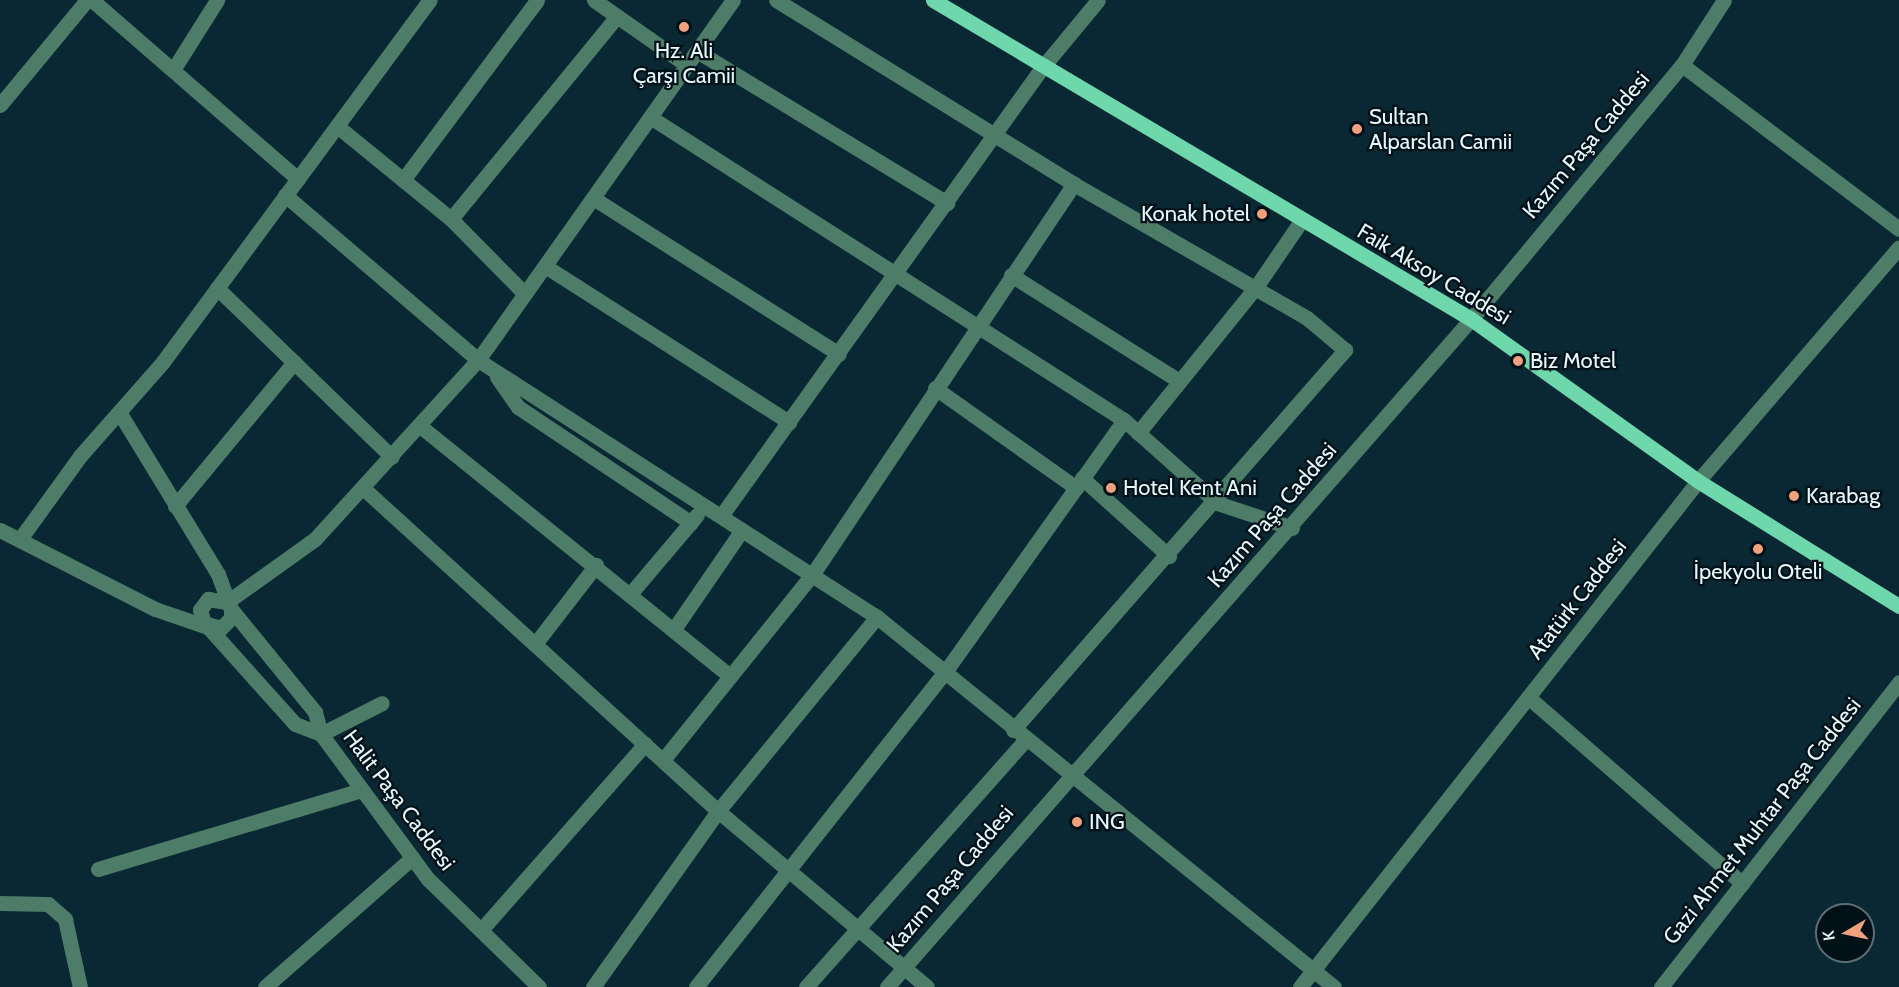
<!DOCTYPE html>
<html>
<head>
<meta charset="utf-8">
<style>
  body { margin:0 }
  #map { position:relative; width:1899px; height:987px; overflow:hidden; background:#092833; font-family:Cabin,sans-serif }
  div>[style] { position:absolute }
  .minor>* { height:15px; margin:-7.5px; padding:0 7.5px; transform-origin:7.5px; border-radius:7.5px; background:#4d7d68 }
  .major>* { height:15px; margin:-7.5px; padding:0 7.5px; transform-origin:7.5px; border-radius:7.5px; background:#6ed8ac }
  .dots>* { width:16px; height:16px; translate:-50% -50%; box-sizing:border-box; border:3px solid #001017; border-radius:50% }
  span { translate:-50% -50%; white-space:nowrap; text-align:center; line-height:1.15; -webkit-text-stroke:4.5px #001017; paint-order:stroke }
  .poi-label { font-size:22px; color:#e7f8ff }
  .left { translate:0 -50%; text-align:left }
  .right { translate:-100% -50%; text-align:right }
  .street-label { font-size:22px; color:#e7f8ff }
  .north { position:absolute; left:1815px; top:903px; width:60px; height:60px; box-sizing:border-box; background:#001017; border:2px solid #5c6d74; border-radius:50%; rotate:261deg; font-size:16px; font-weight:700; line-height:24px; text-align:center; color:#e7f8ff }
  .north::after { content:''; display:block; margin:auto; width:21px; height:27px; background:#f1a17d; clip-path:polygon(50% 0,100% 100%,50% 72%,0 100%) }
</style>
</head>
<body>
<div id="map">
  <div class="minor">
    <i style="left:92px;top:0;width:273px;rotate:41deg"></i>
    <i style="left:594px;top:0;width:113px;rotate:35deg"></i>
    <i style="left:697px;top:51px;width:293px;rotate:31.3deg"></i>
    <i style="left:1682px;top:65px;width:272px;rotate:37.1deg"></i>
    <i style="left:173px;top:70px;width:83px;rotate:-57.8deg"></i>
    <i style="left:0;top:105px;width:136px;rotate:-50.4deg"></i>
    <i style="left:650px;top:117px;width:563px;rotate:32.59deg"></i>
    <i style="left:1124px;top:420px;width:125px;rotate:41.7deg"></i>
    <i style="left:1217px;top:503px;width:79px;rotate:18.4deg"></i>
    <i style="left:337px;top:126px;width:147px;rotate:39.2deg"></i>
    <i style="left:451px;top:219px;width:105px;rotate:45.4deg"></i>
    <i style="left:403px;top:180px;width:224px;rotate:-53.3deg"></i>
    <i style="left:285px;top:195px;width:254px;rotate:40.5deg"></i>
    <i style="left:478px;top:360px;width:475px;rotate:32.8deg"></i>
    <i style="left:877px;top:617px;width:588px;rotate:38.99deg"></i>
    <i style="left:593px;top:198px;width:291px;rotate:32.4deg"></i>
    <i style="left:451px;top:219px;width:262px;rotate:-50.7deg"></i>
    <i style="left:545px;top:266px;width:290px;rotate:32.6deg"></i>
    <i style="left:1011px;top:275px;width:199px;rotate:32.2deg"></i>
    <i style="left:217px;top:288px;width:243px;rotate:44deg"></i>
    <i style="left:497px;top:377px;width:37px;rotate:55deg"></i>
    <i style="left:518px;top:407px;width:208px;rotate:33.8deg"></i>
    <i style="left:935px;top:388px;width:173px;rotate:35.3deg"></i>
    <i style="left:119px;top:412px;width:190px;rotate:58.6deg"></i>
    <i style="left:218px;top:574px;width:37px;rotate:70deg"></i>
    <i style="left:231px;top:609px;width:9px;rotate:90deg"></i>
    <i style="left:231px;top:618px;width:14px;rotate:135deg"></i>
    <i style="left:221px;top:628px;width:18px;rotate:-164deg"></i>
    <i style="left:204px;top:623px;width:14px;rotate:-107deg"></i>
    <i style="left:200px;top:610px;width:14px;rotate:-54deg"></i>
    <i style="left:208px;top:599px;width:19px;rotate:9deg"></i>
    <i style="left:420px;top:426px;width:398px;rotate:38.9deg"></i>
    <i style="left:1138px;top:433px;width:188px;rotate:-51.1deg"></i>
    <i style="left:1256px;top:287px;width:80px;rotate:-55.7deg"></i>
    <i style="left:1082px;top:478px;width:117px;rotate:41.9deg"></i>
    <i style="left:363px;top:488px;width:480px;rotate:42.3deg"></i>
    <i style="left:718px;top:811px;width:273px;rotate:40.1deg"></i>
    <i style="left:175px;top:506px;width:187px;rotate:-50.4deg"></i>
    <i style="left:721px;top:516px;width:550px;rotate:-54.4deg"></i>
    <i style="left:1041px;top:69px;width:89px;rotate:-50.4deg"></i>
    <i style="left:0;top:530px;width:174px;rotate:27deg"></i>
    <i style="left:155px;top:609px;width:56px;rotate:18.8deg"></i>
    <i style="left:208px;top:627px;width:130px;rotate:48.1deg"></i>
    <i style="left:295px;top:724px;width:28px;rotate:21deg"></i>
    <i style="left:321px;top:734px;width:180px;rotate:53.6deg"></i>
    <i style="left:428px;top:879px;width:155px;rotate:44.2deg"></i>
    <i style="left:20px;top:539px;width:102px;rotate:-54.1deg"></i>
    <i style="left:80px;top:456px;width:124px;rotate:-48.6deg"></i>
    <i style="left:162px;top:363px;width:451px;rotate:-53.6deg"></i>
    <i style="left:631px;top:593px;width:102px;rotate:-49.8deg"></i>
    <i style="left:227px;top:602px;width:108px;rotate:-35.6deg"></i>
    <i style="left:315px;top:539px;width:242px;rotate:-47.7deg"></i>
    <i style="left:478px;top:360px;width:441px;rotate:-54.7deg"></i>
    <i style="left:231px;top:609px;width:133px;rotate:50.8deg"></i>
    <i style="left:315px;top:712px;width:23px;rotate:75deg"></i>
    <i style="left:674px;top:629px;width:120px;rotate:-55.5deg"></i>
    <i style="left:535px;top:644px;width:100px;rotate:-52.3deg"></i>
    <i style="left:1528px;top:697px;width:284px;rotate:41deg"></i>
    <i style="left:1013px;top:730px;width:505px;rotate:-48.86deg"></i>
    <i style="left:1345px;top:350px;width:50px;rotate:-139.9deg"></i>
    <i style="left:1307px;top:318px;width:269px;rotate:-150.1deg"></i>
    <i style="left:321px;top:734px;width:68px;rotate:-26.9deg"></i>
    <i style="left:663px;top:760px;width:238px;rotate:-51.2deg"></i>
    <i style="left:812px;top:575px;width:471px;rotate:-56.2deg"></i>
    <i style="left:1074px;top:184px;width:350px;rotate:-148.3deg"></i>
    <i style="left:98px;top:869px;width:275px;rotate:-16.7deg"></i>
    <i style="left:0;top:903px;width:48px;rotate:1.2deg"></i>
    <i style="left:48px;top:904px;width:23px;rotate:41deg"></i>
    <i style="left:65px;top:919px;width:70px;rotate:77.6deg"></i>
    <i style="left:481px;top:930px;width:248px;rotate:-48.6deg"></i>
    <i style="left:265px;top:987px;width:196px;rotate:-41.3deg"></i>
    <i style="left:593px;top:987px;width:216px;rotate:-54.6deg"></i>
    <i style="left:718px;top:811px;width:251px;rotate:-50.7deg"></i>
    <i style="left:696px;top:987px;width:402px;rotate:-51.7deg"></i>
    <i style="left:945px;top:672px;width:309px;rotate:-54.6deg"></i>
    <i style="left:806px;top:987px;width:332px;rotate:-48.4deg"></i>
    <i style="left:887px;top:987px;width:887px;rotate:-48.84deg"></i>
    <i style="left:1471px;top:319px;width:330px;rotate:-50.3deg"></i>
    <i style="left:1682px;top:65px;width:77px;rotate:-57.1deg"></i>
    <i style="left:1300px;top:987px;width:644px;rotate:-51.81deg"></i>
    <i style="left:1698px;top:481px;width:308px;rotate:-49.3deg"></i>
    <i style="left:1661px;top:987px;width:387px;rotate:-52deg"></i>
  </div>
  <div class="major">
    <i style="left:933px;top:0;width:625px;rotate:30.67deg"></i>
    <i style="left:1471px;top:319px;width:279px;rotate:35.5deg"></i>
    <i style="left:1698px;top:481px;width:237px;rotate:31.9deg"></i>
  </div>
  <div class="dots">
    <i style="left:684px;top:27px;background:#f1a17d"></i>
    <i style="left:1357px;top:129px;background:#f1a17d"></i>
    <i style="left:1262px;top:214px;background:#f1a17d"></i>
    <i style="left:1518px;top:361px;background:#f1a17d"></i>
    <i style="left:1111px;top:488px;background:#f1a17d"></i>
    <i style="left:1794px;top:496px;background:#f1a17d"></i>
    <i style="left:1758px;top:549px;background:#f1a17d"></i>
    <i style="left:1077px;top:822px;background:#f1a17d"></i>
  </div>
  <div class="poi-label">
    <span style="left:684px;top:63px">Hz. Ali<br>Çarşı Camii</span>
    <span class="left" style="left:1369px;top:129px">Sultan<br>Alparslan Camii</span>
    <span class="right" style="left:1250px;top:214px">Konak hotel</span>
    <span class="left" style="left:1530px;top:361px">Biz Motel</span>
    <span class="left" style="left:1123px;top:488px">Hotel Kent Ani</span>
    <span class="left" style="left:1806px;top:496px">Karabag</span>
    <span style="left:1758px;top:572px">İpekyolu Oteli</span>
    <span class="left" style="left:1089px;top:822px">ING</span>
  </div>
  <div class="street-label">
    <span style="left:1586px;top:145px;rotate:-50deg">Kazım Paşa Caddesi</span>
    <span style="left:1434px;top:274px;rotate:31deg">Faik Aksoy Caddesi</span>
    <span style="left:1272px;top:515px;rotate:-49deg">Kazım Paşa Caddesi</span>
    <span style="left:1577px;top:599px;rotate:-52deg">Atatürk Caddesi</span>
    <span style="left:399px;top:800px;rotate:53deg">Halit Paşa Caddesi</span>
    <span style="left:1762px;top:821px;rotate:-52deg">Gazi Ahmet Muhtar Paşa Caddesi</span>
    <span style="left:950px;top:879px;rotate:-50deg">Kazım Paşa Caddesi</span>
  </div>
  <div class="north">K</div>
</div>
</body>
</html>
